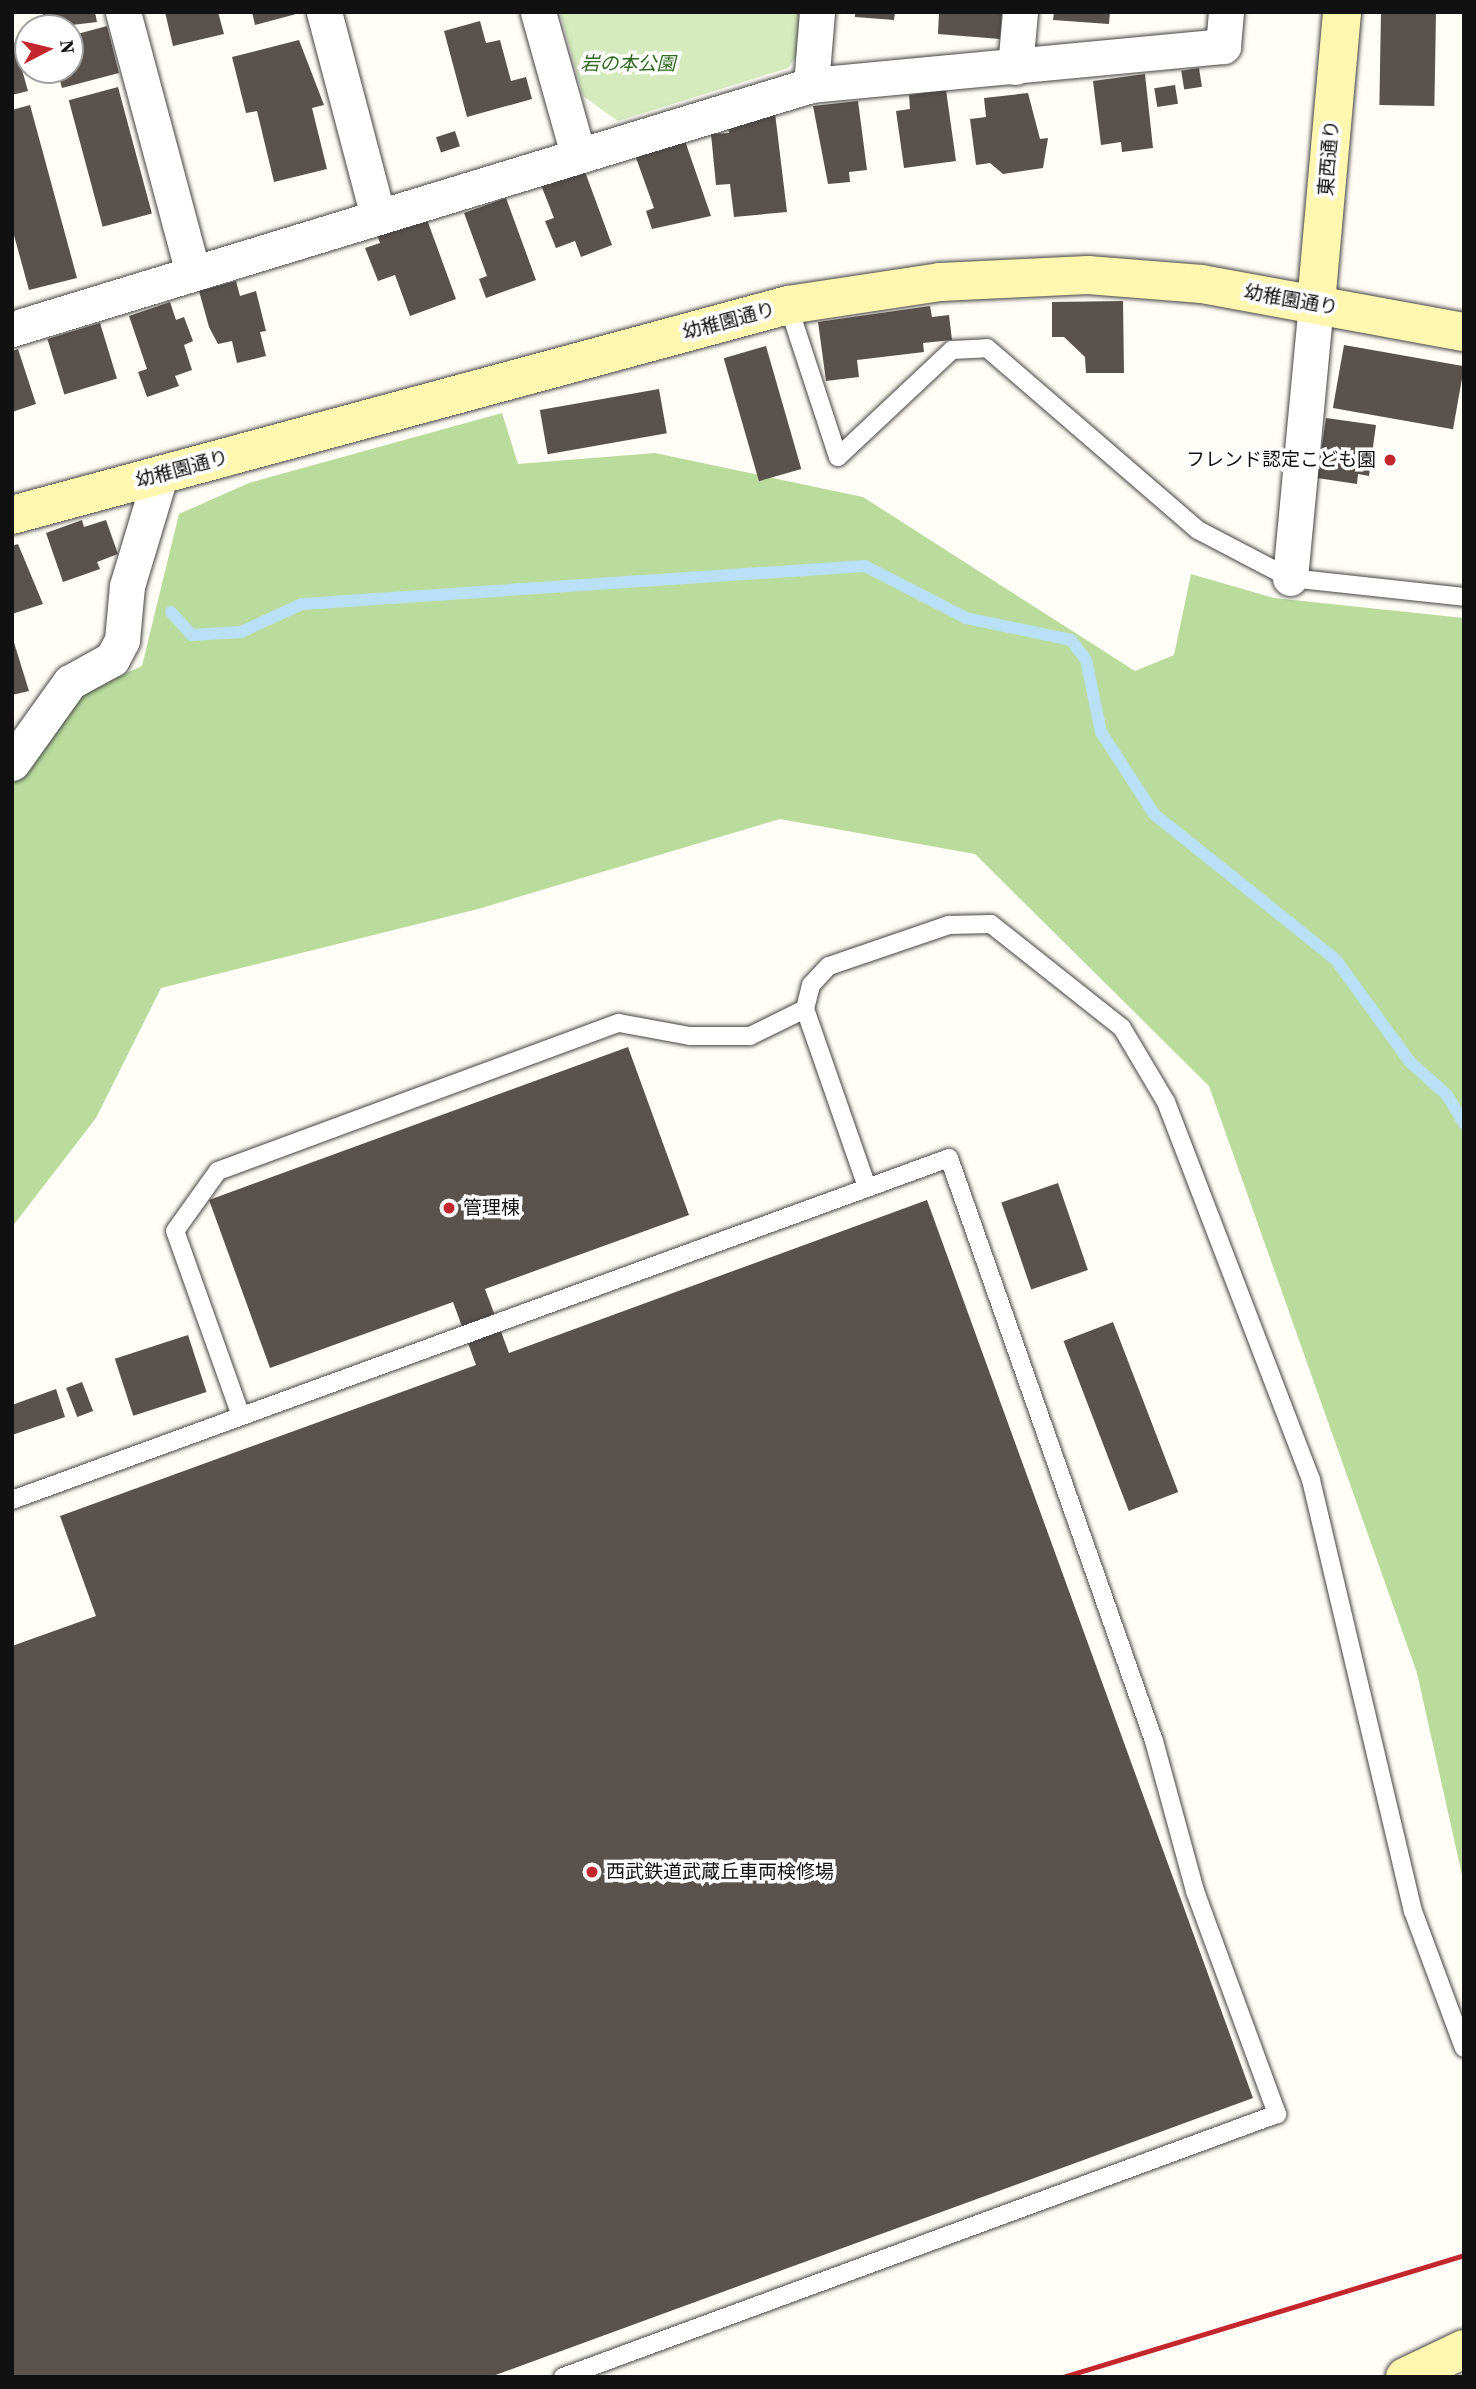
<!DOCTYPE html>
<html>
<head>
<meta charset="utf-8">
<style>
  body { margin:0 }
  #map { position:relative; width:1476px; height:2389px; overflow:hidden; background:#fffdf5; font-family:"Source Serif 4","Noto Sans JP",serif }
  div>[style] { position:absolute }
  .green>* { inset:0; background:#d5ebbd }
  .forest>* { inset:0; background:#b9dc9c }
  .stream>* { height:12px; margin:-6px; padding:0 6px; transform-origin:6px; border-radius:6px; background:#b9e0f7 }
  .building>* { inset:0; background:#5a524d; transform-origin:0 0 }
  .roads { filter:drop-shadow(0 0 2px #444) drop-shadow(0 0 2px #444) }
  .lane>* { height:18px; margin:-9px; padding:0 9px; transform-origin:9px; border-radius:9px; background:#fff }
  .street>* { height:35px; margin:-17.5px; padding:0 17.5px; transform-origin:17.5px; border-radius:17.5px; background:#fff }
  .secondary>* { height:38px; margin:-19px; padding:0 19px; transform-origin:19px; border-radius:19px; background:#fff6b0 }
  .rail>* { height:5px; margin:-2.5px; padding:0 2.5px; transform-origin:2.5px; border-radius:2.5px; background:#c4262e }
  .dots>* { width:19px; height:19px; translate:-50% -50%; box-sizing:border-box; border:4px solid #fff; border-radius:50% }
  span { translate:-50% -50%; white-space:nowrap; text-align:center; line-height:1.15; -webkit-text-stroke:7px #fff; paint-order:stroke }
  .park-label { font-size:19px; color:#2f6b1f; font-style:italic }
  .street-label { font-size:19px; color:#111 }
  .poi-label { font-size:19px; color:#111 }
  .right { translate:-100% -50%; text-align:right }
  .left { translate:0 -50%; text-align:left }
  .frame { position:absolute; inset:0; border:14px solid #111; pointer-events:none }
  .north { position:absolute; left:14px; top:14px; width:70px; height:70px; box-sizing:border-box; background:#fff; border:2px solid #a0a0a0; border-radius:50%; rotate:83deg; font-size:19px; font-weight:700; line-height:28px; text-align:center; color:#111 }
  .north::after { content:''; display:block; margin:auto; width:24px; height:32px; background:#c4262e; clip-path:polygon(50% 0,100% 100%,50% 72%,0 100%) }
</style>
</head>
<body>
<div id="map">
  <div class="green">
    <i style="clip-path:polygon(560px 12px,806px 12px,802px 48px,788px 68px,618px 121px,583px 96px)"></i>
  </div>
  <div class="forest">
    <i style="clip-path:polygon(502px 413px,518px 464px,655px 453px,863px 497px,1135px 671px,1174px 655px,1191px 574px,1274px 598px,1464px 618px,1464px 1884px,1417px 1673px,1209px 1086px,975px 854px,780px 819px,478px 909px,161px 988px,96px 1118px,12px 1227px,12px 784px,28px 773px,84px 692px,142px 666px,179px 514px,249px 483px)"></i>
  </div>
  <div class="stream">
    <i style="left:171px;top:612px;width:31px;rotate:48deg"></i>
    <i style="left:192px;top:635px;width:49px;rotate:-3.5deg"></i>
    <i style="left:241px;top:632px;width:67px;rotate:-24.7deg"></i>
    <i style="left:302px;top:604px;width:564px;rotate:-3.86deg"></i>
    <i style="left:865px;top:566px;width:114px;rotate:27.2deg"></i>
    <i style="left:966px;top:618px;width:107px;rotate:11.8deg"></i>
    <i style="left:1071px;top:640px;width:25px;rotate:53deg"></i>
    <i style="left:1086px;top:660px;width:74px;rotate:78.2deg"></i>
    <i style="left:1101px;top:732px;width:98px;rotate:57.1deg"></i>
    <i style="left:1154px;top:814px;width:233px;rotate:38.7deg"></i>
    <i style="left:1336px;top:960px;width:126px;rotate:54deg"></i>
    <i style="left:1410px;top:1062px;width:50px;rotate:41.7deg"></i>
    <i style="left:1447px;top:1095px;width:33px;rotate:59deg"></i>
  </div>
  <div class="building">
    <i style="clip-path:polygon(42px 12px,95px 12px,97px 22px,47px 28px)"></i>
    <i style="clip-path:polygon(165px 12px,218px 12px,224px 34px,173px 46px)"></i>
    <i style="clip-path:polygon(252px 12px,300px 12px,300px 13px,255px 25px)"></i>
    <i style="clip-path:polygon(855px 12px,895px 12px,894px 20px,855px 17px)"></i>
    <i style="clip-path:polygon(939px 12px,1002px 12px,1000px 39px,938px 34px)"></i>
    <i style="clip-path:polygon(1054px 12px,1110px 12px,1109px 24px,1053px 20px)"></i>
    <i style="left:1381px;top:12px;width:55px;height:93px;rotate:1deg"></i>
    <i style="clip-path:polygon(480px 21px,486px 43px,500px 40px,511px 81px,526px 77px,532px 99px,467px 117px,444px 31px)"></i>
    <i style="clip-path:polygon(107px 26px,119px 73px,62px 88px,57px 70px,70px 70px,70px 36px)"></i>
    <i style="clip-path:polygon(13px 38px,28px 91px,12px 95px,12px 39px)"></i>
    <i style="clip-path:polygon(299px 40px,324px 105px,312px 108px,327px 169px,274px 182px,257px 111px,246px 113px,232px 57px)"></i>
    <i style="left:1199px;top:68px;width:19px;height:18px;rotate:81deg"></i>
    <i style="clip-path:polygon(1145px 74px,1153px 148px,1122px 152px,1121px 142px,1101px 145px,1093px 81px)"></i>
    <i style="left:1175px;top:85px;width:19px;height:21px;rotate:81deg"></i>
    <i style="left:118px;top:87px;width:131px;height:51px;rotate:75deg"></i>
    <i style="clip-path:polygon(946px 90px,956px 161px,904px 168px,896px 111px,910px 109px,909px 95px)"></i>
    <i style="clip-path:polygon(1028px 93px,1040px 139px,1048px 138px,1043px 168px,1003px 174px,990px 163px,976px 165px,970px 119px,986px 117px,984px 98px)"></i>
    <i style="clip-path:polygon(858px 101px,867px 170px,849px 172px,850px 182px,828px 184px,813px 106px)"></i>
    <i style="clip-path:polygon(30px 105px,77px 278px,29px 290px,12px 228px,12px 110px)"></i>
    <i style="clip-path:polygon(775px 113px,787px 212px,734px 217px,730px 184px,716px 185px,711px 134px,729px 133px,728px 118px)"></i>
    <i style="left:455px;top:131px;width:16px;height:20px;rotate:72deg"></i>
    <i style="clip-path:polygon(684px 138px,711px 216px,652px 229px,646px 211px,654px 208px,635px 155px)"></i>
    <i style="clip-path:polygon(584px 169px,612px 245px,581px 257px,575px 241px,556px 248px,545px 221px,554px 218px,541px 185px)"></i>
    <i style="clip-path:polygon(506px 198px,536px 280px,486px 298px,479px 279px,487px 276px,464px 213px)"></i>
    <i style="clip-path:polygon(425px 214px,456px 299px,410px 316px,395px 275px,378px 281px,365px 248px,380px 243px,376px 232px)"></i>
    <i style="clip-path:polygon(236px 281px,240px 296px,256px 291px,266px 331px,260px 332px,266px 356px,237px 363px,232px 341px,218px 344px,209px 327px,199px 291px)"></i>
    <i style="clip-path:polygon(1123px 301px,1124px 373px,1086px 373px,1085px 357px,1064px 337px,1052px 337px,1052px 302px)"></i>
    <i style="clip-path:polygon(170px 302px,176px 320px,184px 317px,193px 341px,184px 345px,192px 370px,175px 376px,179px 386px,147px 397px,138px 372px,147px 369px,129px 316px)"></i>
    <i style="clip-path:polygon(930px 306px,932px 317px,949px 315px,952px 340px,923px 343px,924px 352px,857px 360px,859px 377px,826px 381px,818px 322px)"></i>
    <i style="left:100px;top:323px;width:58px;height:55px;rotate:73deg"></i>
    <i style="left:1344px;top:345px;width:122px;height:64px;rotate:10deg"></i>
    <i style="left:766px;top:346px;width:128px;height:44px;rotate:74deg"></i>
    <i style="clip-path:polygon(18px 349px,36px 404px,12px 412px,12px 351px)"></i>
    <i style="left:659px;top:389px;width:45px;height:121px;rotate:80deg"></i>
    <i style="clip-path:polygon(1326px 418px,1376px 425px,1369px 476px,1358px 474px,1357px 484px,1317px 478px)"></i>
    <i style="clip-path:polygon(82px 520px,84px 527px,106px 520px,118px 554px,97px 562px,100px 569px,63px 582px,46px 533px)"></i>
    <i style="clip-path:polygon(18px 544px,43px 604px,12px 614px,12px 546px)"></i>
    <i style="clip-path:polygon(12px 636px,29px 691px,12px 695px)"></i>
    <i style="clip-path:polygon(628px 1047px,689px 1215px,485px 1289px,509px 1353px,927px 1200px,1253px 2098px,490px 2377px,12px 2377px,12px 1646px,96px 1616px,60px 1516px,476px 1365px,453px 1302px,270px 1368px,209px 1200px)"></i>
    <i style="left:1058px;top:1183px;width:92px;height:60px;rotate:71deg"></i>
    <i style="left:1113px;top:1322px;width:182px;height:53px;rotate:69deg"></i>
    <i style="left:188px;top:1335px;width:60px;height:77px;rotate:72deg"></i>
    <i style="left:82px;top:1382px;width:31px;height:17px;rotate:69deg"></i>
    <i style="clip-path:polygon(56px 1389px,65px 1417px,12px 1435px,12px 1405px)"></i>
  </div>
  <div class="roads">
    <div class="lane">
      <i style="left:788px;top:305px;width:160px;rotate:71.8deg"></i>
      <i style="left:838px;top:457px;width:156px;rotate:-43.2deg"></i>
      <i style="left:952px;top:350px;width:35px;rotate:-3deg"></i>
      <i style="left:987px;top:348px;width:279px;rotate:40.8deg"></i>
      <i style="left:1198px;top:530px;width:104px;rotate:27.6deg"></i>
      <i style="left:1290px;top:578px;width:175px;rotate:6.2deg"></i>
      <i style="left:867px;top:1187px;width:188px;rotate:-109.2deg"></i>
      <i style="left:805px;top:1009px;width:25px;rotate:-76deg"></i>
      <i style="left:811px;top:985px;width:26px;rotate:-47deg"></i>
      <i style="left:829px;top:966px;width:127px;rotate:-18.9deg"></i>
      <i style="left:949px;top:925px;width:42px;rotate:-1.4deg"></i>
      <i style="left:991px;top:924px;width:167px;rotate:38.4deg"></i>
      <i style="left:1122px;top:1028px;width:86px;rotate:59.3deg"></i>
      <i style="left:1166px;top:1102px;width:405px;rotate:69deg"></i>
      <i style="left:1311px;top:1480px;width:443px;rotate:76.7deg"></i>
      <i style="left:1413px;top:1911px;width:146px;rotate:69.6deg"></i>
      <i style="left:241px;top:1416px;width:196px;rotate:-109.6deg"></i>
      <i style="left:175px;top:1231px;width:74px;rotate:-54.4deg"></i>
      <i style="left:218px;top:1171px;width:427px;rotate:-20.3deg"></i>
      <i style="left:619px;top:1023px;width:72px;rotate:10.4deg"></i>
      <i style="left:690px;top:1036px;width:60px"></i>
      <i style="left:750px;top:1036px;width:61px;rotate:-26.1deg"></i>
      <i style="left:12px;top:1500px;width:997px;rotate:-20.05deg"></i>
      <i style="left:949px;top:1158px;width:618px;rotate:70.63deg"></i>
      <i style="left:1154px;top:1741px;width:156px;rotate:74.7deg"></i>
      <i style="left:1195px;top:1891px;width:238px;rotate:69.8deg"></i>
      <i style="left:1277px;top:2114px;width:761px;rotate:159.78deg"></i>
    </div>
    <div class="street">
      <i style="left:123px;top:12px;width:270px;rotate:75deg"></i>
      <i style="left:324px;top:12px;width:211px;rotate:75.2deg"></i>
      <i style="left:538px;top:12px;width:144px;rotate:74.3deg"></i>
      <i style="left:1015px;top:67px;width:55px;rotate:-84.8deg"></i>
      <i style="left:811px;top:85px;width:73px;rotate:-85.3deg"></i>
      <i style="left:12px;top:329px;width:835px;rotate:-16.98deg"></i>
      <i style="left:811px;top:85px;width:414px;rotate:-5.4deg"></i>
      <i style="left:1223px;top:46px;width:34px;rotate:-85deg"></i>
      <i style="left:1290px;top:578px;width:275px;rotate:-84.6deg"></i>
      <i style="left:12px;top:763px;width:100px;rotate:-54.4deg"></i>
      <i style="left:70px;top:682px;width:48px;rotate:-28.7deg"></i>
      <i style="left:112px;top:659px;width:21px;rotate:-62deg"></i>
      <i style="left:122px;top:640px;width:54px;rotate:-84.7deg"></i>
      <i style="left:127px;top:586px;width:118px;rotate:-73.3deg"></i>
    </div>
    <div class="secondary">
      <i style="left:1316px;top:304px;width:293px;rotate:-84.9deg"></i>
      <i style="left:12px;top:515px;width:804px;rotate:-15.14deg"></i>
      <i style="left:788px;top:305px;width:154px;rotate:-8.6deg"></i>
      <i style="left:940px;top:282px;width:148px;rotate:-2.7deg"></i>
      <i style="left:1088px;top:275px;width:114px;rotate:4.5deg"></i>
      <i style="left:1202px;top:284px;width:266px;rotate:10.4deg"></i>
      <i style="left:1405px;top:2377px;width:65px;rotate:-25.4deg"></i>
    </div>
  </div>
  <div class="rail">
    <i style="left:1063px;top:2377px;width:419px;rotate:-16.9deg"></i>
  </div>
  <div class="dots">
    <i style="left:1390px;top:460px;background:#c4262e"></i>
    <i style="left:449px;top:1208px;background:#c4262e"></i>
    <i style="left:592px;top:1872px;background:#c4262e"></i>
  </div>
  <div class="park-label">
    <span style="left:628px;top:64px">岩の本公園</span>
  </div>
  <div class="street-label">
    <span style="left:1329px;top:158px;rotate:-85deg">東西通り</span>
    <span style="left:1291px;top:300px;rotate:10deg">幼稚園通り</span>
    <span style="left:729px;top:321px;rotate:-15deg">幼稚園通り</span>
    <span style="left:182px;top:469px;rotate:-15deg">幼稚園通り</span>
  </div>
  <div class="poi-label">
    <span class="right" style="left:1376px;top:460px">フレンド認定こども園</span>
    <span class="left" style="left:463px;top:1208px">管理棟</span>
    <span class="left" style="left:606px;top:1872px">西武鉄道武蔵丘車両検修場</span>
  </div>
  <div class="frame"></div>
  <div class="north">N</div>
</div>
</body>
</html>
